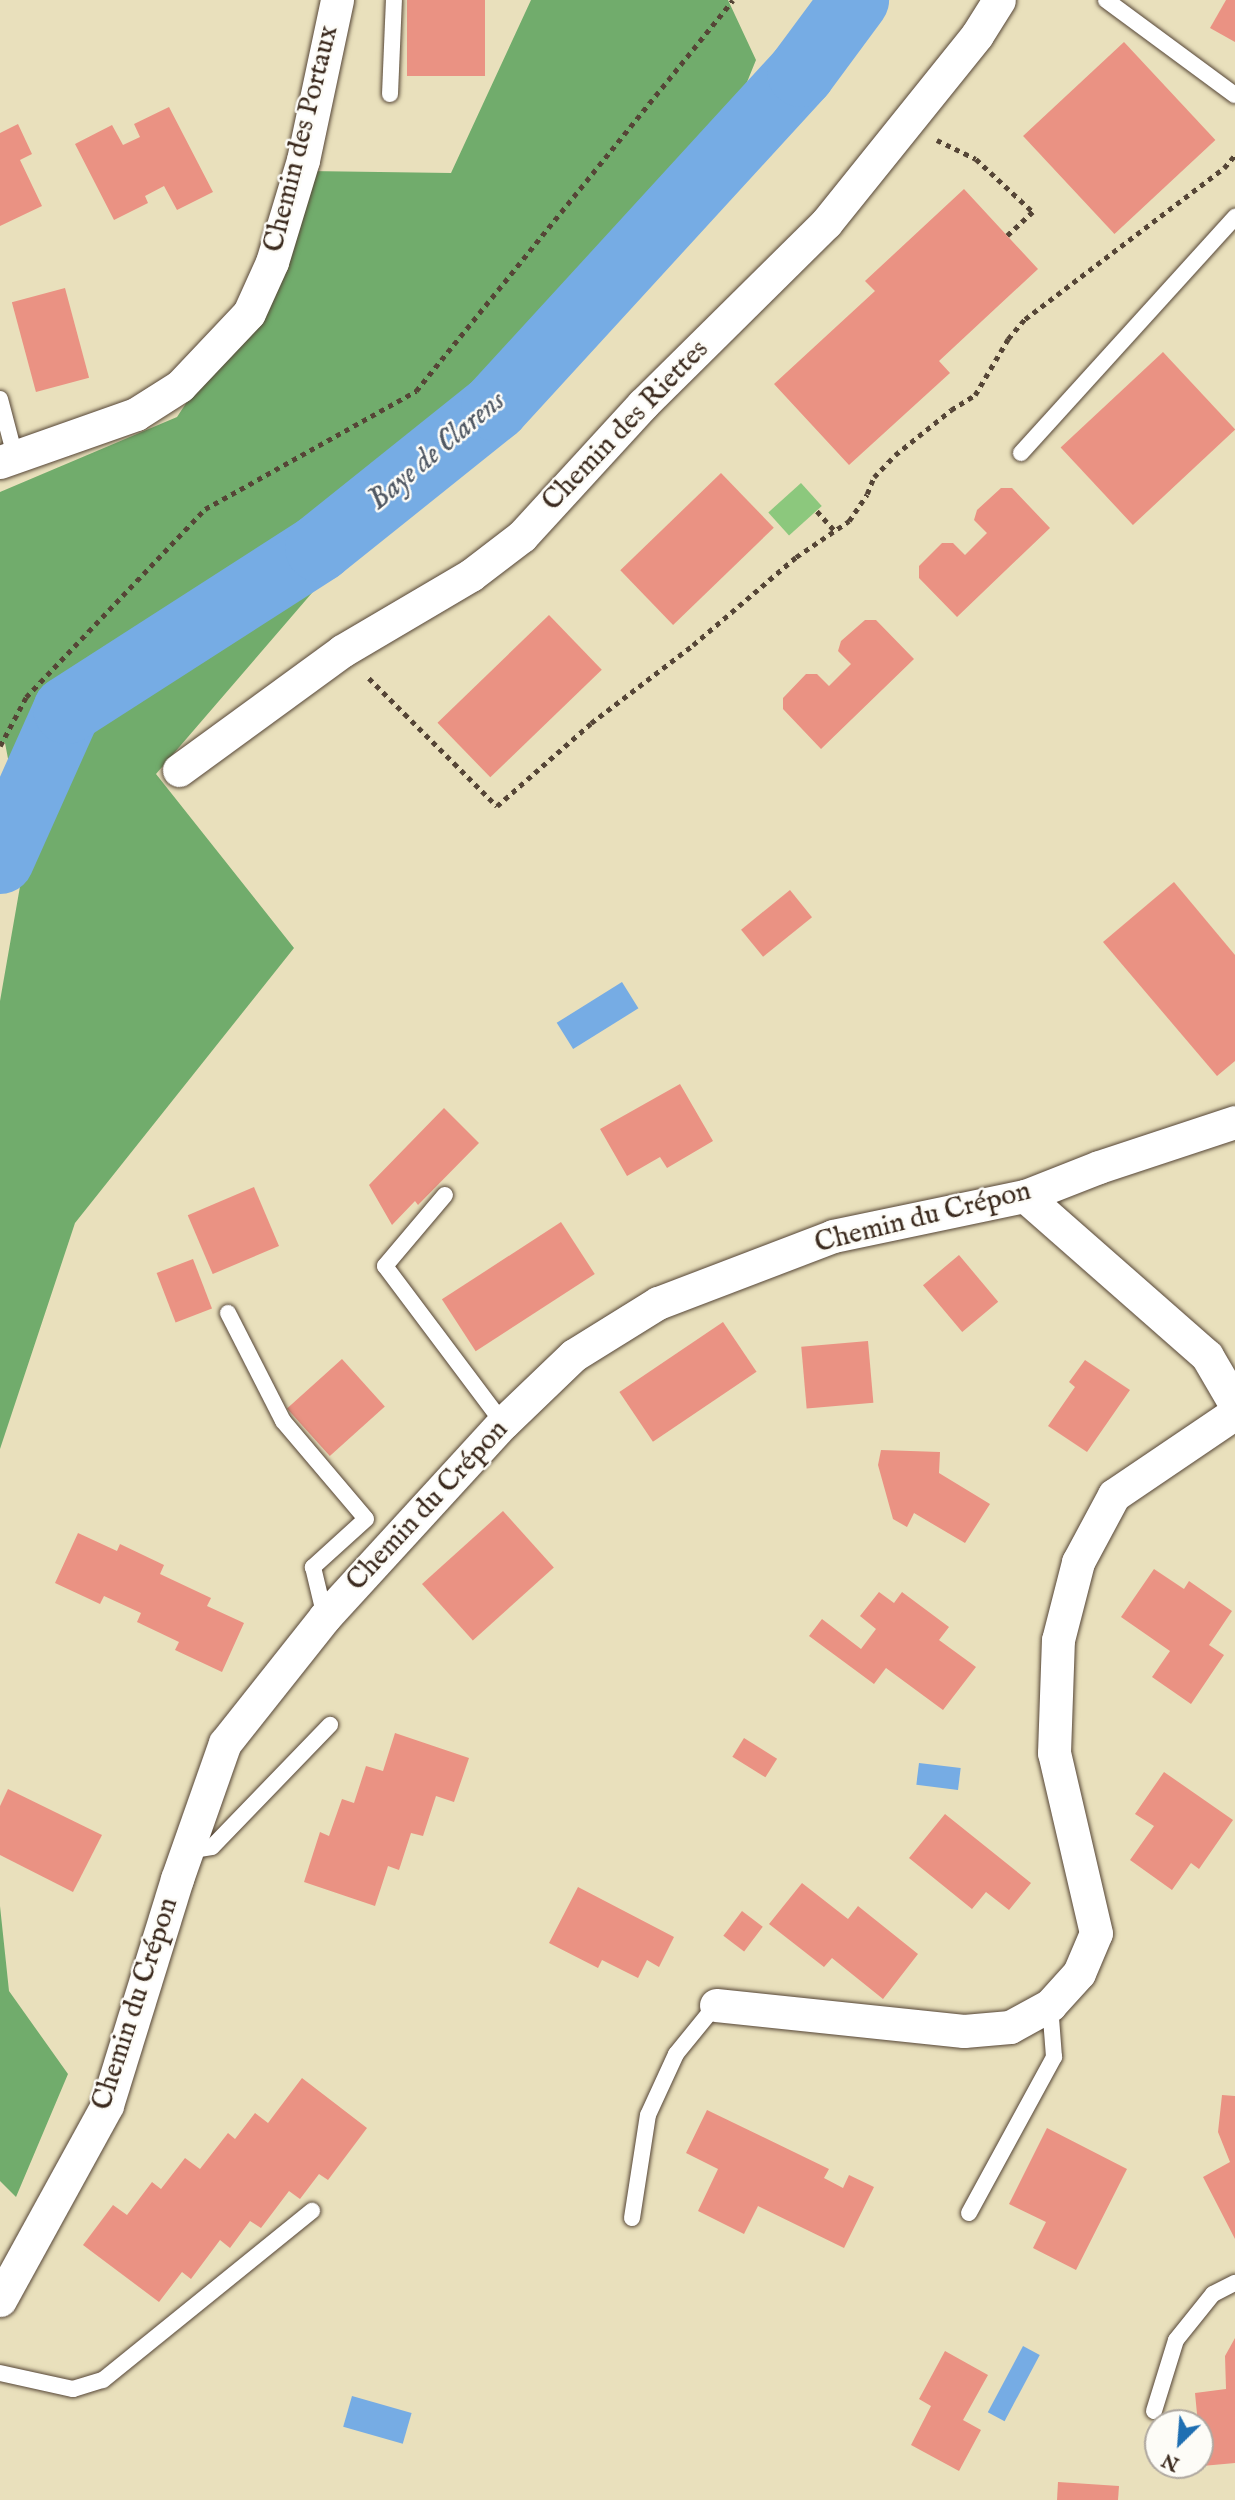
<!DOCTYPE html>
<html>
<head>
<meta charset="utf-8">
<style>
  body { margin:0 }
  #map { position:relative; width:1235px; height:2500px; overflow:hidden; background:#e9e0bc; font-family:"IM FELL English",serif }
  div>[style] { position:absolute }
  .green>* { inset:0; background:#8cc87d; transform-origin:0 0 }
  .forest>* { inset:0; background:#71ac6c }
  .water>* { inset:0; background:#76ace4; transform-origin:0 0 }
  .river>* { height:68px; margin:-34px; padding:0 34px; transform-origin:34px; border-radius:34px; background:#76ace4 }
  .building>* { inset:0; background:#ea9283; transform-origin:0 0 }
  .path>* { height:4.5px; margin-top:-2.25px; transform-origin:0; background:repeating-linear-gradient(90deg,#554536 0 5px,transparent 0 10px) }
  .roads { filter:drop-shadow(0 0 2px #554536) drop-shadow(0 0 2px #554536) }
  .lane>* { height:16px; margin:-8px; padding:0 8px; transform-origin:8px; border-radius:8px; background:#fff }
  .street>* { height:33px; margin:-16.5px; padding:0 16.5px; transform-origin:16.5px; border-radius:16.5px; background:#fff }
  span { translate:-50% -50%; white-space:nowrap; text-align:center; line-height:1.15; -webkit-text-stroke:5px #fdfcf7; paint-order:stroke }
  .street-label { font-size:28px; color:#3b2a1e }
  .water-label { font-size:30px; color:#505863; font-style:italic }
  .north { position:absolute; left:1144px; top:2409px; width:70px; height:70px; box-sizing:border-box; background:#fdfcf7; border:2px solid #afa8a0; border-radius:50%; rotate:205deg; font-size:19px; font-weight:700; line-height:28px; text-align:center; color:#3b2a1e }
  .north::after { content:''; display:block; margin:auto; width:24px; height:32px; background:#1f6fb2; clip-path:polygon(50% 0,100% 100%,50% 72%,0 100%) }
</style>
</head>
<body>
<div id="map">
  <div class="green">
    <i style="left:801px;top:483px;width:31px;height:44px;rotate:48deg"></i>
  </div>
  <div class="forest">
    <i style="clip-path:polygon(531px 0,728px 0,756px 60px,697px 205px,510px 363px,156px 774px,294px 948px,75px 1223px,0 1449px,0 1001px,26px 852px,5px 743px,0 742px,0 492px,177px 417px,274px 270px,308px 171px,451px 173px)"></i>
    <i style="clip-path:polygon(0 1906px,9px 1991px,68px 2074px,16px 2197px,0 2181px)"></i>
  </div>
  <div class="water">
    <i style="left:622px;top:982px;width:31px;height:77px;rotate:58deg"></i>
    <i style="left:919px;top:1763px;width:42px;height:22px;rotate:7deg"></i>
    <i style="left:1023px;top:2346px;width:19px;height:75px;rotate:28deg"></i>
    <i style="left:352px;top:2396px;width:62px;height:32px;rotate:16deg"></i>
  </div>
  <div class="river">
    <i style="left:0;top:860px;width:164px;rotate:-65.9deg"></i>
    <i style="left:67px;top:710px;width:300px;rotate:-32.7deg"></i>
    <i style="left:319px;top:548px;width:226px;rotate:-38.7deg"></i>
    <i style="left:495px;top:407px;width:453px;rotate:-47.5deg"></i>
    <i style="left:801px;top:73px;width:91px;rotate:-53.5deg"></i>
  </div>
  <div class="building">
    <i style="left:407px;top:0;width:78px;height:76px"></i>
    <i style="clip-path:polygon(1226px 0,1235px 0,1235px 42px,1210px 28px)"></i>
    <i style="left:1124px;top:42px;width:134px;height:138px;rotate:47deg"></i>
    <i style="clip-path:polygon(169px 107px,213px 192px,177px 210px,164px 186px,145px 196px,148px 203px,114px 220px,75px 144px,112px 125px,123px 145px,140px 137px,134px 124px)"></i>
    <i style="clip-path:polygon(18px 124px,32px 154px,20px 160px,42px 206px,0 226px,0 133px)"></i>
    <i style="clip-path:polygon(964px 189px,1038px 269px,939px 361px,950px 373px,849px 465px,774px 384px,875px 291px,865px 281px)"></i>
    <i style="left:65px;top:288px;width:93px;height:55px;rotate:75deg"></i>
    <i style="left:1163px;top:352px;width:106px;height:140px;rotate:47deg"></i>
    <i style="left:721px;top:473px;width:76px;height:140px;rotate:46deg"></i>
    <i style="clip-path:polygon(1001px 488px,1012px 488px,1050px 528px,957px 617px,919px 578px,919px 566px,942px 543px,953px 543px,965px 555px,987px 533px,974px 520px,977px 510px)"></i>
    <i style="left:549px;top:615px;width:76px;height:155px;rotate:46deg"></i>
    <i style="clip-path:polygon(865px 620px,876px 620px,914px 659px,821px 749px,783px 709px,783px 698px,806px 674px,817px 674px,829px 686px,851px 664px,838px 651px,841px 641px)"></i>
    <i style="clip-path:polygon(1174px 882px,1235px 955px,1235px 1061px,1217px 1076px,1103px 942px)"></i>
    <i style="left:790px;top:890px;width:35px;height:63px;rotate:51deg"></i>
    <i style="clip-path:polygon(680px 1084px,713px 1141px,667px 1168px,660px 1157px,627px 1176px,600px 1129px)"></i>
    <i style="clip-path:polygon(444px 1108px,479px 1143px,418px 1205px,415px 1201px,392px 1225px,369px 1185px)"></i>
    <i style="left:254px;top:1187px;width:64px;height:72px;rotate:67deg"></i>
    <i style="left:561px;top:1222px;width:62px;height:142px;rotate:57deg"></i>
    <i style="left:959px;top:1255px;width:61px;height:47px;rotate:50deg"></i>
    <i style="left:193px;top:1259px;width:53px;height:39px;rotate:69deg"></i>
    <i style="left:723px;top:1322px;width:60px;height:125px;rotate:56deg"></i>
    <i style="left:868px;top:1341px;width:62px;height:67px;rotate:85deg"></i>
    <i style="left:342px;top:1359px;width:64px;height:74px;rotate:48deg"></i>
    <i style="clip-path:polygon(1085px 1360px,1130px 1390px,1087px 1452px,1048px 1426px,1075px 1387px,1069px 1382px)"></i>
    <i style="clip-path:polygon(881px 1450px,940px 1452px,939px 1473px,990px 1504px,965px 1543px,914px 1513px,907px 1527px,893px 1519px,878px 1465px)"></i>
    <i style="left:503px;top:1511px;width:76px;height:109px;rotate:48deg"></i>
    <i style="clip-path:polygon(78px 1533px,117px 1551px,120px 1544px,164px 1565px,160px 1574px,211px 1598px,207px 1606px,244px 1623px,222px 1672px,175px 1650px,179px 1642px,137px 1622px,141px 1613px,104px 1596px,100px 1604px,55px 1583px)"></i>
    <i style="clip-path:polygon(1154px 1569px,1184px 1589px,1189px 1581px,1232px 1611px,1209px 1645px,1224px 1655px,1191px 1704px,1152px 1677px,1170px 1651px,1121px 1617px)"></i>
    <i style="clip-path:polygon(879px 1592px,894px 1603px,902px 1592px,949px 1627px,939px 1640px,976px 1667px,943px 1710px,886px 1668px,874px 1684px,809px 1636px,822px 1619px,861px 1649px,876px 1629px,860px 1616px)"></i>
    <i style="clip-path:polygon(395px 1733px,469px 1758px,454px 1802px,436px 1796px,423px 1836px,411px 1833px,399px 1870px,388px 1866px,375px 1906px,304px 1882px,320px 1832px,329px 1836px,342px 1799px,354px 1803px,366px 1766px,383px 1771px)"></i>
    <i style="left:744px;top:1738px;width:39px;height:22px;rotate:32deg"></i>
    <i style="clip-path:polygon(1164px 1772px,1233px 1820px,1199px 1869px,1191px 1863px,1172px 1890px,1130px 1860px,1154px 1826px,1135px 1814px)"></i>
    <i style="clip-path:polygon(8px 1789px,102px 1835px,73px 1892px,0 1855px,0 1806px)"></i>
    <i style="clip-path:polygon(945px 1814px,1031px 1883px,1009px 1910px,986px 1892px,972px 1909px,909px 1858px)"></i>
    <i style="clip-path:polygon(802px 1883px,848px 1919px,858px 1906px,918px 1954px,883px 1999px,832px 1958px,824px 1967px,769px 1924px)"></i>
    <i style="clip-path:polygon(578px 1887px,674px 1937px,659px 1967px,647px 1960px,638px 1978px,602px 1960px,598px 1968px,549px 1943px)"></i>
    <i style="left:742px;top:1911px;width:26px;height:31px;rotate:37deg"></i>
    <i style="clip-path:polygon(302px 2078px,367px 2128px,328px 2180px,319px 2174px,300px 2199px,289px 2191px,261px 2228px,250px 2221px,230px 2248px,220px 2240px,191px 2279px,182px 2272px,159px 2302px,83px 2245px,113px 2205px,127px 2215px,152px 2182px,161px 2189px,185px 2158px,200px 2169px,228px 2133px,235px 2139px,255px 2113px,268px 2123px)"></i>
    <i style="clip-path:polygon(1222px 2095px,1235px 2096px,1235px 2239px,1203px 2177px,1230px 2162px,1218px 2132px)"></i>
    <i style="clip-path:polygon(707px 2110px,829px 2169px,824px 2178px,843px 2188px,849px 2175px,874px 2187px,844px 2248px,758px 2206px,744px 2234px,698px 2211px,718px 2169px,686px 2153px)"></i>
    <i style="clip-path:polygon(1047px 2128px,1127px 2169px,1076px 2270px,1033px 2248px,1046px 2222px,1009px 2204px)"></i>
    <i style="clip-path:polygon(1235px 2338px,1235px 2463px,1202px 2466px,1195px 2393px,1226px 2389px,1225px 2356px)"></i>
    <i style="clip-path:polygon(945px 2351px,988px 2375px,963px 2420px,981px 2430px,959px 2471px,911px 2445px,931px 2406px,919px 2399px)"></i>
    <i style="clip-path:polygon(1058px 2482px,1119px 2486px,1118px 2500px,1057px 2500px)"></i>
  </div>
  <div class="path">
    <i style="left:937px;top:140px;width:43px;rotate:26deg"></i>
    <i style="left:976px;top:159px;width:78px;rotate:42.9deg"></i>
    <i style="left:1033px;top:212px;width:35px;rotate:137deg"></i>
    <i style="left:817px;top:511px;width:27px;rotate:48deg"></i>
    <i style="left:369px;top:678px;width:181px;rotate:45deg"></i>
    <i style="left:497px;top:806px;width:125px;rotate:-41.4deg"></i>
    <i style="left:591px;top:723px;width:128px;rotate:-37.4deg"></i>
    <i style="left:693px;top:645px;width:135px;rotate:-40.5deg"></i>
    <i style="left:796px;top:557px;width:64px;rotate:-34.2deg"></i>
    <i style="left:849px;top:521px;width:32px;rotate:-56deg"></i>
    <i style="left:867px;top:494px;width:18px;rotate:-68deg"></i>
    <i style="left:874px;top:477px;width:30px;rotate:-46deg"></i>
    <i style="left:895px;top:455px;width:72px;rotate:-38.8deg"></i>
    <i style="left:951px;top:410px;width:28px;rotate:-32deg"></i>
    <i style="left:975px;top:395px;width:65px;rotate:-59.5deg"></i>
    <i style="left:1008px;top:339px;width:26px;rotate:-50deg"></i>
    <i style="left:1025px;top:319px;width:250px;rotate:-37.2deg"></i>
    <i style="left:1224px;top:168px;width:17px;rotate:-50deg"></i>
    <i style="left:0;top:746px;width:55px;rotate:-62deg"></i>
    <i style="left:26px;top:697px;width:260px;rotate:-46.4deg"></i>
    <i style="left:205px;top:509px;width:242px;rotate:-29.2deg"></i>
    <i style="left:416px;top:391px;width:503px;rotate:-50.97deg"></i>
  </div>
  <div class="roads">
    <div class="lane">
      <i style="left:1106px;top:0;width:160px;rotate:36.4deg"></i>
      <i style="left:390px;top:94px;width:94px;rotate:-87.6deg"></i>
      <i style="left:0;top:399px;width:59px;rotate:75.3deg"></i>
      <i style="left:1021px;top:453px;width:319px;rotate:-47.8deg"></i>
      <i style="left:445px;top:1195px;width:93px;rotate:130.2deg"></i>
      <i style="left:385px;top:1266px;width:196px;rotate:53.1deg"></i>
      <i style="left:228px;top:1313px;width:121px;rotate:63deg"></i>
      <i style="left:283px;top:1421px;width:128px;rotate:49.7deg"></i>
      <i style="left:366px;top:1519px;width:72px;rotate:137.8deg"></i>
      <i style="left:313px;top:1567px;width:51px;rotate:76.5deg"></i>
      <i style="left:187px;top:1851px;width:25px;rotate:-9deg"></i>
      <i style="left:212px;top:1847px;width:170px;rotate:-46deg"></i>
      <i style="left:969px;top:2213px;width:178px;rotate:-61.4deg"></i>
      <i style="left:1054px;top:2057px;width:52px;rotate:-94.4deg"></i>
      <i style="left:632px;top:2218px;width:104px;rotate:-81.2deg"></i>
      <i style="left:648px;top:2115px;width:67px;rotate:-65.3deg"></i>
      <i style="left:676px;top:2054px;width:63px;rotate:-50.8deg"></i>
      <i style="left:0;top:2373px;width:75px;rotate:12.4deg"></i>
      <i style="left:73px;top:2389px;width:31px;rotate:-17deg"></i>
      <i style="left:103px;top:2380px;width:269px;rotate:-39deg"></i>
      <i style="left:1154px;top:2411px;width:74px;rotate:-72.8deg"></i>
      <i style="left:1176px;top:2340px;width:59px;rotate:-51.2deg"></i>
      <i style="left:1213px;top:2294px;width:25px;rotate:-27deg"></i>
    </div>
    <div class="street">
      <i style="left:0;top:462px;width:144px;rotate:-19.4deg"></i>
      <i style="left:136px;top:414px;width:52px;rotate:-32.5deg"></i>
      <i style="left:180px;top:386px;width:100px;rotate:-46.6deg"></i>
      <i style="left:249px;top:313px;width:56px;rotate:-65.7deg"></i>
      <i style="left:272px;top:262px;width:107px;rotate:-73.1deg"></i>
      <i style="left:303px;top:160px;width:164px;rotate:-78deg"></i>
      <i style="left:179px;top:770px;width:202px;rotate:-36.1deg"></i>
      <i style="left:342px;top:651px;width:150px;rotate:-30.5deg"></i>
      <i style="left:471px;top:575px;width:64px;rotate:-37.4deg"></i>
      <i style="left:522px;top:536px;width:179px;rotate:-47.5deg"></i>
      <i style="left:643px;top:404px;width:257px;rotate:-44.7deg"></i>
      <i style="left:826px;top:223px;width:241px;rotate:-51.2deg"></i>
      <i style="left:977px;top:35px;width:41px;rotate:-57.8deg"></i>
      <i style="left:1025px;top:1196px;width:242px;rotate:41.3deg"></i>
      <i style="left:1207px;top:1356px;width:56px;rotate:59.7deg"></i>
      <i style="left:716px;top:2005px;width:249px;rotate:6deg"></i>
      <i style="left:964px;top:2031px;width:46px;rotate:-5deg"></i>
      <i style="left:1010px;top:2027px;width:46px;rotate:-28.8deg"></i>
      <i style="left:1050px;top:2005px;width:43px;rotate:-47.8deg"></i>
      <i style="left:1079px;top:1973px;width:43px;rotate:-67deg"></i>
      <i style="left:1096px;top:1933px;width:185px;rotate:-103.1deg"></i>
      <i style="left:1054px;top:1753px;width:113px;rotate:-88deg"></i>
      <i style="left:1058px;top:1640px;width:81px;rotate:-75.6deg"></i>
      <i style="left:1078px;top:1562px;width:76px;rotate:-61.8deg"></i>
      <i style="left:1114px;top:1495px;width:146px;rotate:-34.1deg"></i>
      <i style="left:0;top:2300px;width:222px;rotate:-61.2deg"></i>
      <i style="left:107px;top:2105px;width:237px;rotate:-72.8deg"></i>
      <i style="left:177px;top:1879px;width:144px;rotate:-70.6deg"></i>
      <i style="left:225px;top:1743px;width:161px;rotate:-51.6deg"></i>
      <i style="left:325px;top:1617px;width:263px;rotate:-47.5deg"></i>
      <i style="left:503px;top:1423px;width:98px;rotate:-43.8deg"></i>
      <i style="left:574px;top:1355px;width:99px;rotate:-31.8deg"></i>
      <i style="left:658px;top:1303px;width:187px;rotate:-20.9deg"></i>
      <i style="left:833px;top:1236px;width:196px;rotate:-11.8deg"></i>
      <i style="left:1025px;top:1196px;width:79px;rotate:-21.4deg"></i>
      <i style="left:1099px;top:1167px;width:143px;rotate:-18.3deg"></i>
    </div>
  </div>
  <div class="street-label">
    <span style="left:302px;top:139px;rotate:-76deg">Chemin des Portaux</span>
    <span style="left:626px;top:426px;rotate:-46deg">Chemin des Riettes</span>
    <span style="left:923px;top:1218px;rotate:-14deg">Chemin du Crépon</span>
    <span style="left:428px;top:1506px;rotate:-47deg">Chemin du Crépon</span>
    <span style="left:136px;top:2004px;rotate:-72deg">Chemin du Crépon</span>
  </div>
  <div class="water-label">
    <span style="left:437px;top:451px;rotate:-40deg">Baye de Clarens</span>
  </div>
  <div class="north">N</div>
</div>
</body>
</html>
